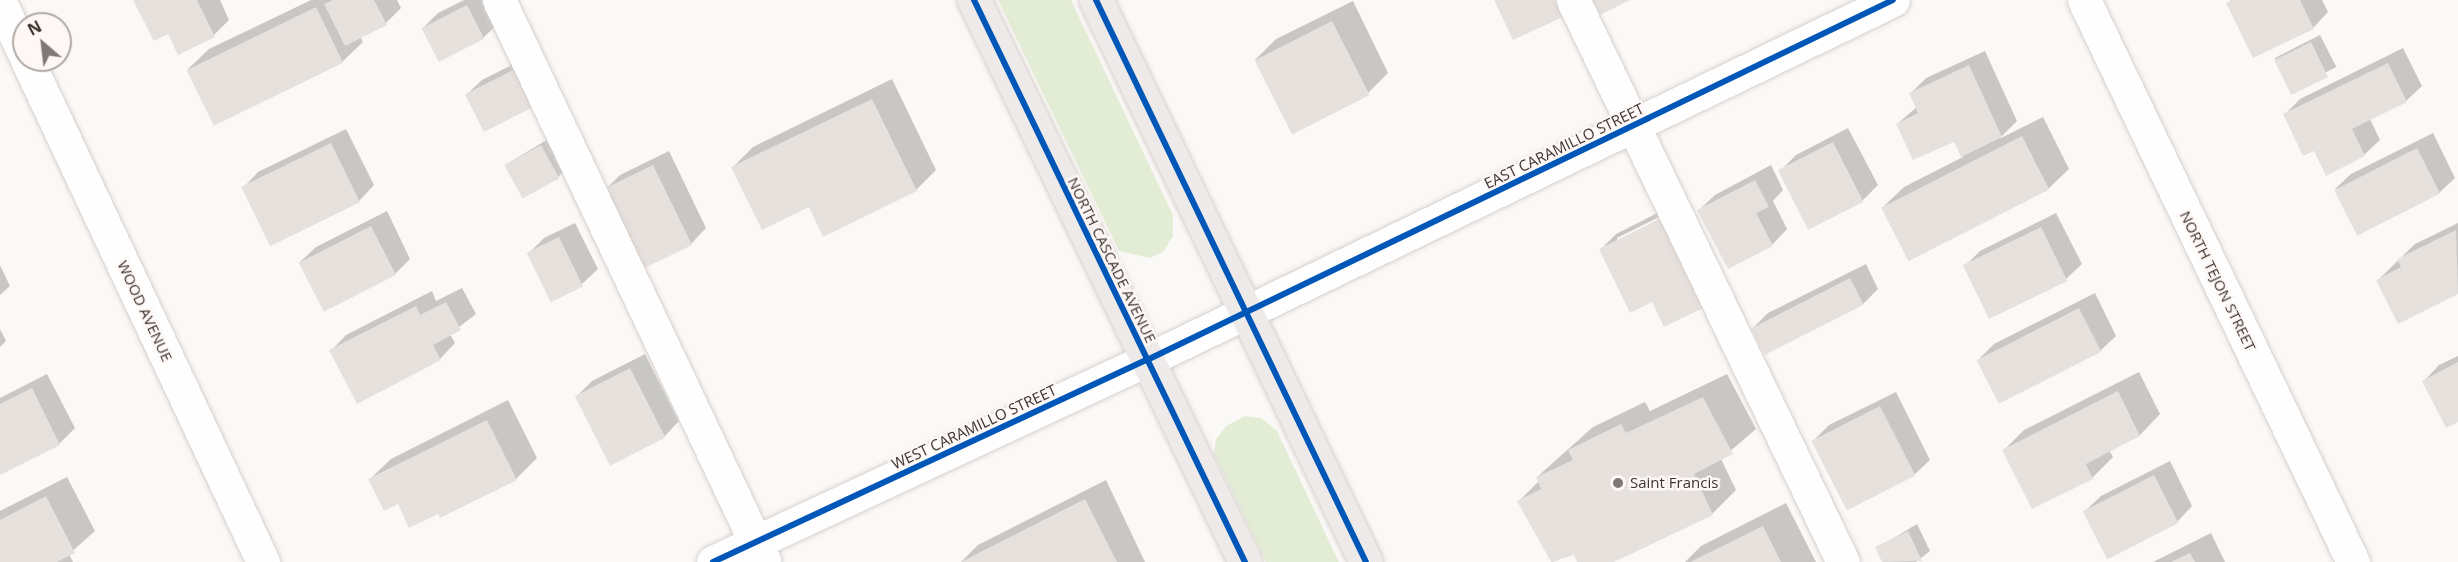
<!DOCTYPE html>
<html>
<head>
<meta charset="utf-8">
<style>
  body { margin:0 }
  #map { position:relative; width:2458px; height:562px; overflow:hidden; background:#fbf9f7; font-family:"Open Sans",sans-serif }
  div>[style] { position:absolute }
  .green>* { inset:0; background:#e3edd6 }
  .shadow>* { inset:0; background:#0003; transform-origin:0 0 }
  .building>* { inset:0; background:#e7e1dd; transform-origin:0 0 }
  .roads { filter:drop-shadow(0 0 2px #d7d1ce) drop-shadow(0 0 2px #d7d1ce) }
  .minor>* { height:33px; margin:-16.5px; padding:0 16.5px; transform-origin:16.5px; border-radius:16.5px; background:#fefefe }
  .major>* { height:33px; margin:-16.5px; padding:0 16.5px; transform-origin:16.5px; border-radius:16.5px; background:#efeaea }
  .cycleway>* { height:6px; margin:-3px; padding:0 3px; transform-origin:3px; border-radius:3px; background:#0057b8 }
  .dots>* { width:16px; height:16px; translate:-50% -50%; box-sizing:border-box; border:3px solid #fdf8f5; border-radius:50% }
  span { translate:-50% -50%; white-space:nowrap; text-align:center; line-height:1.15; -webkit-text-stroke:5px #fdf8f5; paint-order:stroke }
  .street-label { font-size:15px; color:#3d332f }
  .poi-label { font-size:15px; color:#3d332f }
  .left { translate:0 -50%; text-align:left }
  .north { position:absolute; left:12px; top:12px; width:60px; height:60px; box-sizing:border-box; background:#fdf8f5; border:2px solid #b0a9a6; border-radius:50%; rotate:332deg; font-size:16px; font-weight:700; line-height:24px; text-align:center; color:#3d332f }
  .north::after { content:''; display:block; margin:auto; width:21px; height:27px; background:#807875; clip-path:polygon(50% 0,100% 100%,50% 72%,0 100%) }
</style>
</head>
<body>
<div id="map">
  <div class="green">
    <i style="clip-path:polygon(998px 0,1071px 0,1173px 215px,1173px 236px,1163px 252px,1150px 258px,1119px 251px)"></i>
    <i style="clip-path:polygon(1245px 416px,1261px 418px,1277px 431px,1339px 562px,1266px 562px,1214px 453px,1216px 439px,1226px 426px)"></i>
  </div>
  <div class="shadow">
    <i style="clip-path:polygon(135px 0,220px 0,229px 20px,214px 35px,169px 32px)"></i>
    <i style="clip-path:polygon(311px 0,397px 0,401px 8px,386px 23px,360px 36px,363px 42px,342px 62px,188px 69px,209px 49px)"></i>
    <i style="clip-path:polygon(464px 0,487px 0,499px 23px,483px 38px,423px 28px,438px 13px)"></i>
    <i style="clip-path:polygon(2231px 0,2322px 0,2328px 12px,2313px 28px,2228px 3px)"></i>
    <i style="clip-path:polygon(1353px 1px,1388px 73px,1368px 93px,1255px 60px,1276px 39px)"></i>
    <i style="left:2320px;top:35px;width:36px;height:51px;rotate:63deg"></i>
    <i style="clip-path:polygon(2403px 48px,2422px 86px,2406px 101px,2370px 119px,2380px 140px,2364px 155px,2314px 149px,2285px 114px,2300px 99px)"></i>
    <i style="clip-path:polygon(1985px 51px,2017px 121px,1999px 139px,2043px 117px,2069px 169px,2048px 189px,1883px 207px,1904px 187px,1963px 157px,1955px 140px,1897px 124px,1917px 107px,1911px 93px,1926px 78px)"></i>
    <i style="clip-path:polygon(529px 56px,531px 105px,466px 95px,482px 80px)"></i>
    <i style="clip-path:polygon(892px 79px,936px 170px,916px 190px,809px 205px,733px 167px,753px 147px)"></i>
    <i style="clip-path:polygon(1848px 128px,1878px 185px,1862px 201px,1780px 171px,1796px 155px)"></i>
    <i style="clip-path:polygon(346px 129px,374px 185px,359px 201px,243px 188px,258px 172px)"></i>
    <i style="clip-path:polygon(2433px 133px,2455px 178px,2439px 193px,2335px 189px,2351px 174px)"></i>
    <i style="clip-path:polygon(550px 138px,566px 169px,558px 177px,505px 165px)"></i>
    <i style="clip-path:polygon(669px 151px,706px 228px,691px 244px,605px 190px,620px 175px)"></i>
    <i style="clip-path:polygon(1771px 165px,1783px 190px,1773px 201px,1787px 229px,1772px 245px,1699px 210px,1715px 195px)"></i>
    <i style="clip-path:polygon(evenodd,1685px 199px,1653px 300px,1601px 249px,1616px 234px,1685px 199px,1675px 209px,1676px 212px,1617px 241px,1617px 238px,1675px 209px)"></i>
    <i style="clip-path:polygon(387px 211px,410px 259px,395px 274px,300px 262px,316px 247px)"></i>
    <i style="clip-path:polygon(2056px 213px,2082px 264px,2066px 279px,1990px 317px,1965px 266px,1980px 251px)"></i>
    <i style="clip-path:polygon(575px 223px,598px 269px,582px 284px,551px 299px,528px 254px,544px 238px)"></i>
    <i style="clip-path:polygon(2458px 223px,2458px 293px,2398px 322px,2378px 280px,2415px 244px)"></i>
    <i style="clip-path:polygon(1866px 264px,1878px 289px,1863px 304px,1752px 329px,1768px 313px)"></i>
    <i style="clip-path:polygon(0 265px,10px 286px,0 295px)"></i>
    <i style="clip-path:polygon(462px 288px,476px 314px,450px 334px,455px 343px,440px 359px,331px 351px,346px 335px,432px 291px,436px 301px)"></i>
    <i style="clip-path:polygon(2095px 293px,2116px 336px,2100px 351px,1978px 360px,1994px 344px)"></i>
    <i style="clip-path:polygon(0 329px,6px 341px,0 347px)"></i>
    <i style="clip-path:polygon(645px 354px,679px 421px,664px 437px,577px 396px,592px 381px)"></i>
    <i style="clip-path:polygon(2458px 356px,2458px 421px,2424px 381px,2439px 365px)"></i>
    <i style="clip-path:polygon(2139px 372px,2160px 414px,2140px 435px,2109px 450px,2113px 457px,2092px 478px,2004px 450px,2024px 430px)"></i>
    <i style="clip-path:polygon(47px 374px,75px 428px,59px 444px,0 474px,0 398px)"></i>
    <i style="clip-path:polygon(1727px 374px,1756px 429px,1721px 459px,1736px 490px,1713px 513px,1610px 562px,1579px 562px,1575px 553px,1552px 562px,1519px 501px,1539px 481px,1537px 477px,1593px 427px,1645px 402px,1650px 411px)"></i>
    <i style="clip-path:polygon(1896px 392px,1930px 460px,1914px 475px,1813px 441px,1829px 425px)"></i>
    <i style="clip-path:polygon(508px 400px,537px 458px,516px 479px,440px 516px,438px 512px,398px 502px,370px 479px,391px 459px)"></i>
    <i style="clip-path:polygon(2170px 461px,2192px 506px,2177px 522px,2085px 511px,2101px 496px)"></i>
    <i style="clip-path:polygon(67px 477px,95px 531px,69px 554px,73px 562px,0 562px,0 511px)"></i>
    <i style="clip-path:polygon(1106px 480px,1145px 562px,961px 562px,978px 545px)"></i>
    <i style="clip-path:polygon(1786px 503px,1816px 562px,1685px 562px,1701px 546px)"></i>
    <i style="clip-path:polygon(1917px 524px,1930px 551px,1916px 562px,1884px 562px,1877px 548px)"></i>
    <i style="clip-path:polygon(2211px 533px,2225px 562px,2153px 562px)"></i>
  </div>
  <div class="building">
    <i style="clip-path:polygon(133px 0,197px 0,215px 37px,178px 55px,168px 34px,154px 41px)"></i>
    <i style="clip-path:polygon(333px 0,374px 0,387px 25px,345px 46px,324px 4px)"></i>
    <i style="clip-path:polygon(1494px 0,1555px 0,1563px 17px,1513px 40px)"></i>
    <i style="clip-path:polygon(1593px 0,1630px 0,1600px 15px)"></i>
    <i style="clip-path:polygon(2232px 0,2300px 0,2314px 29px,2253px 58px,2226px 3px)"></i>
    <i style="left:467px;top:5px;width:38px;height:51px;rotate:63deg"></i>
    <i style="left:316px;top:7px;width:62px;height:144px;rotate:64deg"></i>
    <i style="left:1332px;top:21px;width:83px;height:87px;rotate:63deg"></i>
    <i style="left:2311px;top:42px;width:39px;height:41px;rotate:64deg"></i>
    <i style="clip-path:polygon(2388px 63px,2407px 102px,2352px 129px,2365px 156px,2326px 176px,2314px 151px,2303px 156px,2283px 114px)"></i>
    <i style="clip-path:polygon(1969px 65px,2002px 137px,1961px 157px,1954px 142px,1913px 160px,1896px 124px,1918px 113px,1909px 93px)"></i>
    <i style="left:513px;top:70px;width:42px;height:54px;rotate:63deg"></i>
    <i style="clip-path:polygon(872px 99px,917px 191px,823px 237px,809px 207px,762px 230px,731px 167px)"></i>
    <i style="left:2022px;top:136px;width:60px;height:158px;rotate:63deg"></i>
    <i style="left:1833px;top:142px;width:67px;height:62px;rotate:63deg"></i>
    <i style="left:331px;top:143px;width:66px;height:100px;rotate:64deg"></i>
    <i style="left:541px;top:145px;width:38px;height:42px;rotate:61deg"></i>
    <i style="left:2417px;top:148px;width:51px;height:93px;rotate:63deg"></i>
    <i style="left:653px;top:165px;width:89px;height:56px;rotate:64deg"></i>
    <i style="clip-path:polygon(1755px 180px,1769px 207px,1756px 213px,1773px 246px,1728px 269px,1697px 210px)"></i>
    <i style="clip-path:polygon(1669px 214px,1705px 307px,1664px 327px,1652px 302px,1630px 313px,1599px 249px)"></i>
    <i style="left:371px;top:226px;width:55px;height:81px;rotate:63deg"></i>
    <i style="left:2041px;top:227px;width:60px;height:87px;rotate:64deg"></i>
    <i style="clip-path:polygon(2456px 230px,2458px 294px,2398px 324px,2376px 280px,2401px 267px,2397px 259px)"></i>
    <i style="left:559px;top:237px;width:55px;height:36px;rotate:64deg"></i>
    <i style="left:1850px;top:278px;width:30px;height:111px;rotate:63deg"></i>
    <i style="clip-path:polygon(446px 302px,461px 330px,433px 345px,441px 360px,357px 404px,329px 350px,416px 306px,420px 315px)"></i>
    <i style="left:2079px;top:308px;width:49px;height:115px;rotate:63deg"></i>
    <i style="clip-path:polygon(2458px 362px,2458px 422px,2446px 428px,2422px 381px)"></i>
    <i style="left:630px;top:368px;width:78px;height:62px;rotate:63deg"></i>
    <i style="clip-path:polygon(32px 388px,60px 445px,0 475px,0 404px)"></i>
    <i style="clip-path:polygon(2118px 391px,2140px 436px,2086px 464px,2093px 479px,2032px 509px,2002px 450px)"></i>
    <i style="clip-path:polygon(1703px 397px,1733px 454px,1694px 474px,1713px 515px,1614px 562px,1577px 562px,1574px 555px,1551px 562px,1517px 501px,1541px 489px,1536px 477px,1573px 460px,1568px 450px,1621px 424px,1626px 433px)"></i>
    <i style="left:1880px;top:406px;width:78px;height:77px;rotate:63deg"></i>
    <i style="clip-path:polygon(487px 420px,517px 480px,440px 518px,438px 514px,409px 528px,398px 504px,384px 511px,368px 479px)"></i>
    <i style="left:2154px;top:475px;width:54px;height:80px;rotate:63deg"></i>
    <i style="clip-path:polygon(46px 496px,75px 553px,57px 562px,0 562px,0 520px)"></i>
    <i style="clip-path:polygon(1085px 499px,1117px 562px,961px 562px)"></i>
    <i style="clip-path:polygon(1763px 526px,1781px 562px,1690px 562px)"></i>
    <i style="clip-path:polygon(1908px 531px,1922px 561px,1882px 562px,1875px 547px)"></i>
    <i style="clip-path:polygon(2190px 553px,2195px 562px,2171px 562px)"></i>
  </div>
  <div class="roads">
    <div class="minor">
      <i style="left:499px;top:0;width:620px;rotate:64.68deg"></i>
      <i style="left:1573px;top:0;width:623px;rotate:64.34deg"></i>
      <i style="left:2084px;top:0;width:623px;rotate:64.42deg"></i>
      <i style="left:0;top:2px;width:56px;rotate:64.8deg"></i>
      <i style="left:27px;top:60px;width:555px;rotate:64.82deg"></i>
      <i style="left:713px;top:562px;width:479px;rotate:-25deg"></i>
      <i style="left:1147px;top:360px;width:828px;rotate:-25.76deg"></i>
    </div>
    <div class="major">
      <i style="left:974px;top:0;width:624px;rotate:64.26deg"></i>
      <i style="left:1096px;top:0;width:623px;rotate:64.34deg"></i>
    </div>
  </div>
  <div class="cycleway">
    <i style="left:974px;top:0;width:624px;rotate:64.26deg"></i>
    <i style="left:1096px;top:0;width:623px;rotate:64.34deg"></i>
    <i style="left:713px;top:562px;width:479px;rotate:-25deg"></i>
    <i style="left:1147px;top:360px;width:828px;rotate:-25.76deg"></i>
  </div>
  <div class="dots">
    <i style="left:1618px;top:483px;background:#807875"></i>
  </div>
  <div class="street-label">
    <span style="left:1564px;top:146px;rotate:-26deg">EAST CARAMILLO STREET</span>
    <span style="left:1112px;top:260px;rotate:64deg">NORTH CASCADE AVENUE</span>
    <span style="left:2218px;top:281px;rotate:64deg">NORTH TEJON STREET</span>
    <span style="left:145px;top:311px;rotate:65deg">WOOD AVENUE</span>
    <span style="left:974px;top:427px;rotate:-25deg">WEST CARAMILLO STREET</span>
  </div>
  <div class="poi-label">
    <span class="left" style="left:1630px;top:483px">Saint Francis</span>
  </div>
  <div class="north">N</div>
</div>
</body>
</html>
